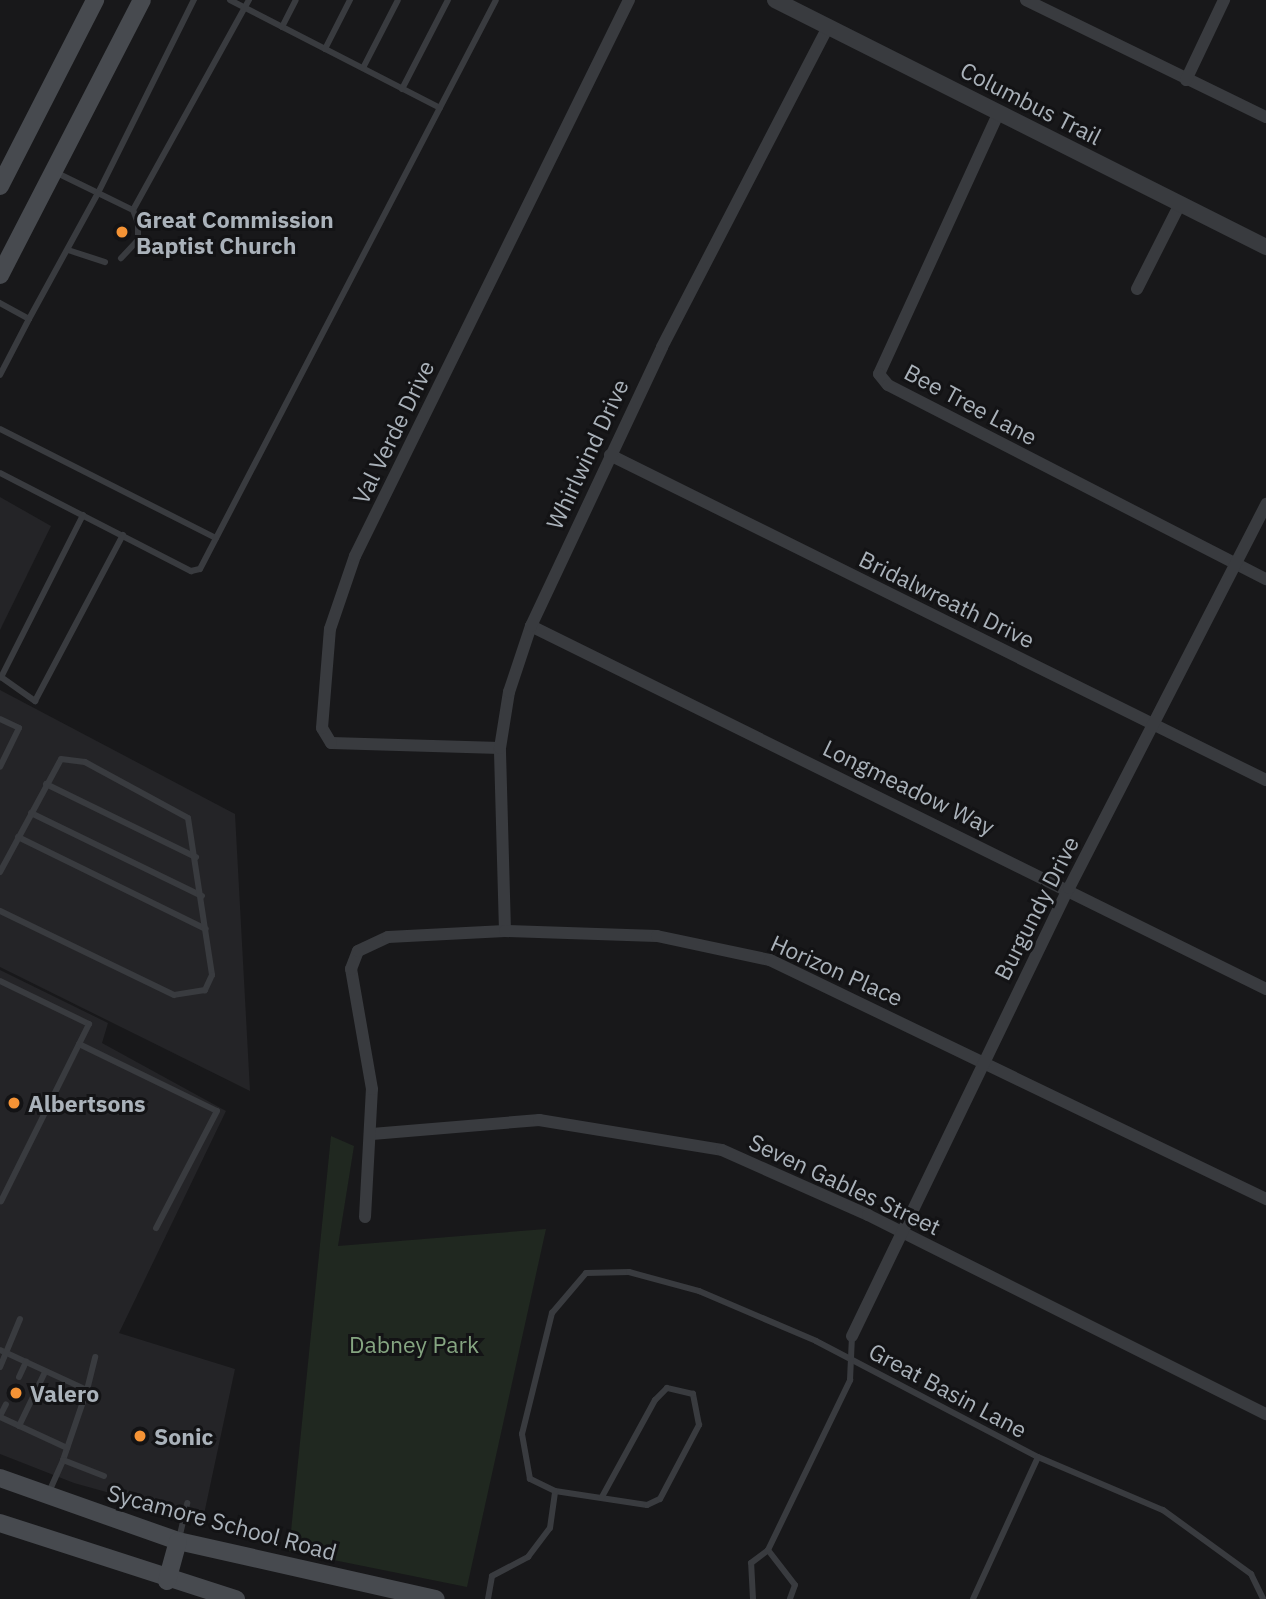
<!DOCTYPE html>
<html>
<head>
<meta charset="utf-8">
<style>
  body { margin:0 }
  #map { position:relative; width:1266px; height:1599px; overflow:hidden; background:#18181a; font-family:"IBM Plex Sans",sans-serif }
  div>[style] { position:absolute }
  .built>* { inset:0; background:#242427 }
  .green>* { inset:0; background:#202820 }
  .service>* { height:6px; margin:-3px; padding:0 3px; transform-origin:3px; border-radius:3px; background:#393b3f }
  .minor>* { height:12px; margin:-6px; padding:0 6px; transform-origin:6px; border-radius:6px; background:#393b3f }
  .tertiary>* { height:16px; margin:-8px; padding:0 8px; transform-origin:8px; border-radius:8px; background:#393b3f }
  .secondary>* { height:18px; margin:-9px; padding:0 9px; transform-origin:9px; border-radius:9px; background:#474a4f }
  .dots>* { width:19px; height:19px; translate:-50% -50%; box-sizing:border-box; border:4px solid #131315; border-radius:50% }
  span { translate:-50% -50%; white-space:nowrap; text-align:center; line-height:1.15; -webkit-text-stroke:6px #131315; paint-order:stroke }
  .street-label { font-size:23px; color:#aab2ba }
  .poi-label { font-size:23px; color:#aab2ba; font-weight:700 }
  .left { translate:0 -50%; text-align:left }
  .park-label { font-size:23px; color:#85a581 }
</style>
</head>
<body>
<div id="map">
  <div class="built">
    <i style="clip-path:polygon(0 497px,51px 526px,0 630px)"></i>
    <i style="clip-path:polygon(0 690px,235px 814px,250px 1091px,0 967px)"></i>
    <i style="clip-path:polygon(0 970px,108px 1023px,102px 1043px,226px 1111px,119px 1333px,235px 1369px,203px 1519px,74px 1483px,0 1454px)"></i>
  </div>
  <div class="green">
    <i style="clip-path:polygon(331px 1136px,354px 1146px,338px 1246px,546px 1229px,467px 1587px,289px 1551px)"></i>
  </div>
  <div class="service">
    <i style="left:230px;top:0;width:236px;rotate:27.2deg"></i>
    <i style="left:282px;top:27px;width:30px;rotate:-63deg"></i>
    <i style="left:325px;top:49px;width:55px;rotate:-63deg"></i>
    <i style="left:363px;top:68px;width:76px;rotate:-62.8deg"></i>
    <i style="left:402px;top:89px;width:100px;rotate:-62.7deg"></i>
    <i style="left:55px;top:172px;width:48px;rotate:26deg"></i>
    <i style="left:98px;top:193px;width:216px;rotate:-63.6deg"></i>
    <i style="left:133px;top:210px;width:240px;rotate:-61.1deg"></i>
    <i style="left:68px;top:250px;width:39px;rotate:18deg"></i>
    <i style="left:0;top:303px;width:33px;rotate:29deg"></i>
    <i style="left:29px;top:319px;width:63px;rotate:117.4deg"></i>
    <i style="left:29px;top:319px;width:144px;rotate:-61.3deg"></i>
    <i style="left:98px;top:193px;width:39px;rotate:26deg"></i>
    <i style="left:133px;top:210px;width:14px;rotate:69deg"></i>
    <i style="left:138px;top:223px;width:17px;rotate:90deg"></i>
    <i style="left:138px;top:240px;width:25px;rotate:133deg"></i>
    <i style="left:0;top:429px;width:242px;rotate:26.8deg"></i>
    <i style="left:0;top:473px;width:215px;rotate:27.2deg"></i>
    <i style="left:191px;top:571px;width:9px;rotate:-13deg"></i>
    <i style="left:200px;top:569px;width:641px;rotate:-62.52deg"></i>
    <i style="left:83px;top:515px;width:182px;rotate:116.8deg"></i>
    <i style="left:1px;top:677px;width:42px;rotate:35.2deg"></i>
    <i style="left:35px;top:701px;width:188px;rotate:-62.1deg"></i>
    <i style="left:0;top:719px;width:21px;rotate:25deg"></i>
    <i style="left:19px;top:728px;width:43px;rotate:116deg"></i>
    <i style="left:46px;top:784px;width:167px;rotate:26deg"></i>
    <i style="left:31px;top:813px;width:190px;rotate:25.9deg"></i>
    <i style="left:18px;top:837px;width:209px;rotate:26.1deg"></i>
    <i style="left:0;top:872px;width:128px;rotate:-61.6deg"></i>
    <i style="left:61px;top:759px;width:24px;rotate:7deg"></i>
    <i style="left:85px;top:762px;width:117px;rotate:28.5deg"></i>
    <i style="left:188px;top:818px;width:159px;rotate:81.3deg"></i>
    <i style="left:212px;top:975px;width:17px;rotate:115deg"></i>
    <i style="left:205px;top:990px;width:31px;rotate:171deg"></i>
    <i style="left:174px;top:995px;width:193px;rotate:-154.2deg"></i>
    <i style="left:0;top:981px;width:99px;rotate:25.8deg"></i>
    <i style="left:89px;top:1024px;width:198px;rotate:116.4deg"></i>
    <i style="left:79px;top:1044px;width:153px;rotate:25.9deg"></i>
    <i style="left:217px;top:1111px;width:132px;rotate:117.5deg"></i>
    <i style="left:0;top:1350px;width:96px;rotate:24.7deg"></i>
    <i style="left:87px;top:1390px;width:74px;rotate:108.9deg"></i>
    <i style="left:0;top:1367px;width:52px;rotate:-67.4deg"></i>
    <i style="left:19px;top:1377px;width:17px;rotate:-65deg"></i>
    <i style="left:87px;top:1390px;width:34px;rotate:-76deg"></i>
    <i style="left:0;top:1416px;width:13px;rotate:-63deg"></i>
    <i style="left:0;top:1417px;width:74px;rotate:24.8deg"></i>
    <i style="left:19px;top:1426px;width:60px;rotate:-64.3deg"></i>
    <i style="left:555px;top:1491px;width:93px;rotate:8.7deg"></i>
    <i style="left:647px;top:1505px;width:14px;rotate:-25deg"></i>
    <i style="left:660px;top:1499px;width:84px;rotate:-62.2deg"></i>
    <i style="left:699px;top:1425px;width:32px;rotate:-101deg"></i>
    <i style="left:693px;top:1394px;width:27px;rotate:-167deg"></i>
    <i style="left:667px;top:1388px;width:17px;rotate:135deg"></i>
    <i style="left:655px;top:1400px;width:111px;rotate:118.7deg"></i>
    <i style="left:49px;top:1492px;width:35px;rotate:-66deg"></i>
    <i style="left:63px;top:1460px;width:44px;rotate:21.3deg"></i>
    <i style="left:179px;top:1539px;width:37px;rotate:-77deg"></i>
    <i style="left:768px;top:1550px;width:44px;rotate:52.4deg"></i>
    <i style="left:795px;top:1585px;width:15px;rotate:110deg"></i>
    <i style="left:488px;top:1599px;width:23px;rotate:-80deg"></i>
    <i style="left:492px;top:1576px;width:41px;rotate:-27.8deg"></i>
    <i style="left:528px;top:1557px;width:36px;rotate:-53deg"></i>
    <i style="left:550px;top:1528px;width:37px;rotate:-82deg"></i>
    <i style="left:555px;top:1491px;width:28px;rotate:-154deg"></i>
    <i style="left:530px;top:1479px;width:46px;rotate:-100.1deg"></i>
    <i style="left:522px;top:1434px;width:125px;rotate:-76.1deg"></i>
    <i style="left:552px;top:1313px;width:52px;rotate:-49.6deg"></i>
    <i style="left:586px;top:1273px;width:43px;rotate:-1.3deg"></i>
    <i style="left:629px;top:1272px;width:73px;rotate:15.2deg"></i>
    <i style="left:699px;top:1291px;width:127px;rotate:23.1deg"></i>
    <i style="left:816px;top:1341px;width:250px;rotate:27.6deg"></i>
    <i style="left:1038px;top:1457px;width:136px;rotate:23deg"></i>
    <i style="left:1163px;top:1510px;width:109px;rotate:36deg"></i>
    <i style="left:1251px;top:1574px;width:28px;rotate:64deg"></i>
    <i style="left:753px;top:1599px;width:36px;rotate:-93deg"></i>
    <i style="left:751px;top:1563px;width:21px;rotate:-37deg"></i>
    <i style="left:768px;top:1550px;width:189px;rotate:-64.2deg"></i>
    <i style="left:850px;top:1380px;width:44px;rotate:-87.4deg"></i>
    <i style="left:973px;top:1599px;width:156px;rotate:-65.4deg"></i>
  </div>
  <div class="minor">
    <i style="left:1026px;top:0;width:267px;rotate:26deg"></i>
    <i style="left:1186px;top:80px;width:89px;rotate:-64.6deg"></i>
    <i style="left:999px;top:112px;width:288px;rotate:114.6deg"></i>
    <i style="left:879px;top:374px;width:14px;rotate:51deg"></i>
    <i style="left:888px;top:385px;width:425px;rotate:27.2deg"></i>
    <i style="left:1137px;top:289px;width:95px;rotate:-63.2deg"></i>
    <i style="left:610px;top:455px;width:732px;rotate:26.36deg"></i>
    <i style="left:531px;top:626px;width:820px;rotate:26.28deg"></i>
    <i style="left:500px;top:748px;width:169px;rotate:-178.3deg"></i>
    <i style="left:331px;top:743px;width:17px;rotate:-121deg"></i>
    <i style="left:322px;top:728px;width:99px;rotate:-85.4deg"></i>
    <i style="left:330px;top:629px;width:77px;rotate:-71.1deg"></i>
    <i style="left:355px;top:556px;width:620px;rotate:-63.77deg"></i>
    <i style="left:505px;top:931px;width:183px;rotate:-91.6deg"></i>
    <i style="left:500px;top:748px;width:57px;rotate:-80.9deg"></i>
    <i style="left:509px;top:692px;width:70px;rotate:-71.6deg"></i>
    <i style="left:531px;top:626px;width:308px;rotate:-64.8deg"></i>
    <i style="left:662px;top:347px;width:360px;rotate:-62.6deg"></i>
    <i style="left:372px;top:1134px;width:168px;rotate:-4.8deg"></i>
    <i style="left:539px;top:1120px;width:185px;rotate:9.3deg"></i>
    <i style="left:722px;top:1150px;width:160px;rotate:24deg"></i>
    <i style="left:868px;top:1215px;width:445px;rotate:26.6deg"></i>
    <i style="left:365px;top:1217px;width:128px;rotate:-86.9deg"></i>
    <i style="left:372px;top:1089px;width:122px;rotate:-99.9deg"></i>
    <i style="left:351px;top:969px;width:19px;rotate:-69deg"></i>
    <i style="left:358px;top:951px;width:33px;rotate:-25deg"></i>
    <i style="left:388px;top:937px;width:117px;rotate:-2.9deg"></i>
    <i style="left:505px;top:931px;width:152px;rotate:1.9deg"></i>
    <i style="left:657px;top:936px;width:116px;rotate:12deg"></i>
    <i style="left:770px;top:960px;width:551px;rotate:25.73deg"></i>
    <i style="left:852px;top:1336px;width:498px;rotate:-64.2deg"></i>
    <i style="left:1069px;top:888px;width:432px;rotate:-62.8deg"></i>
  </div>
  <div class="tertiary">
    <i style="left:775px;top:0;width:550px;rotate:26.7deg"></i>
  </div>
  <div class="secondary">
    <i style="left:0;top:186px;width:209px;rotate:-62.9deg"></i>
    <i style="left:0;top:275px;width:309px;rotate:-62.7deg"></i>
    <i style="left:0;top:1478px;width:189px;rotate:19.5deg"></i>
    <i style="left:178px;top:1541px;width:264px;rotate:12.7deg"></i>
    <i style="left:0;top:1523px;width:248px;rotate:17.9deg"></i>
    <i style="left:167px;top:1581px;width:41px;rotate:-74.6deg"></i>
  </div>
  <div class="dots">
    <i style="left:122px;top:232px;background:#f59335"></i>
    <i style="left:14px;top:1103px;background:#f59335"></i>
    <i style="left:16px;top:1393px;background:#f59335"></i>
    <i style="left:140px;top:1436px;background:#f59335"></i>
  </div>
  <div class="street-label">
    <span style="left:1031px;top:103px;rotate:27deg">Columbus Trail</span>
    <span style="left:971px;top:404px;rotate:28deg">Bee Tree Lane</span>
    <span style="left:393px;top:432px;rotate:-64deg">Val Verde Drive</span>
    <span style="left:587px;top:454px;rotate:-65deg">Whirlwind Drive</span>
    <span style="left:947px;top:599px;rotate:26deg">Bridalwreath Drive</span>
    <span style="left:909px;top:787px;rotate:26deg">Longmeadow Way</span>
    <span style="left:1036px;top:908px;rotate:-63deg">Burgundy Drive</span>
    <span style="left:837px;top:970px;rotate:24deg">Horizon Place</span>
    <span style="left:845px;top:1184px;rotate:25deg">Seven Gables Street</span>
    <span style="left:948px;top:1390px;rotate:28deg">Great Basin Lane</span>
    <span style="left:222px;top:1522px;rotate:15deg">Sycamore School Road</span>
  </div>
  <div class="poi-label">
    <span class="left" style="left:136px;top:232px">Great Commission<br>Baptist Church</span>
    <span class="left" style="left:28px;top:1103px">Albertsons</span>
    <span class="left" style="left:30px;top:1393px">Valero</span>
    <span class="left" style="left:154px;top:1436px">Sonic</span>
  </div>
  <div class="park-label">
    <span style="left:414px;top:1344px">Dabney Park</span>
  </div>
</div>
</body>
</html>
